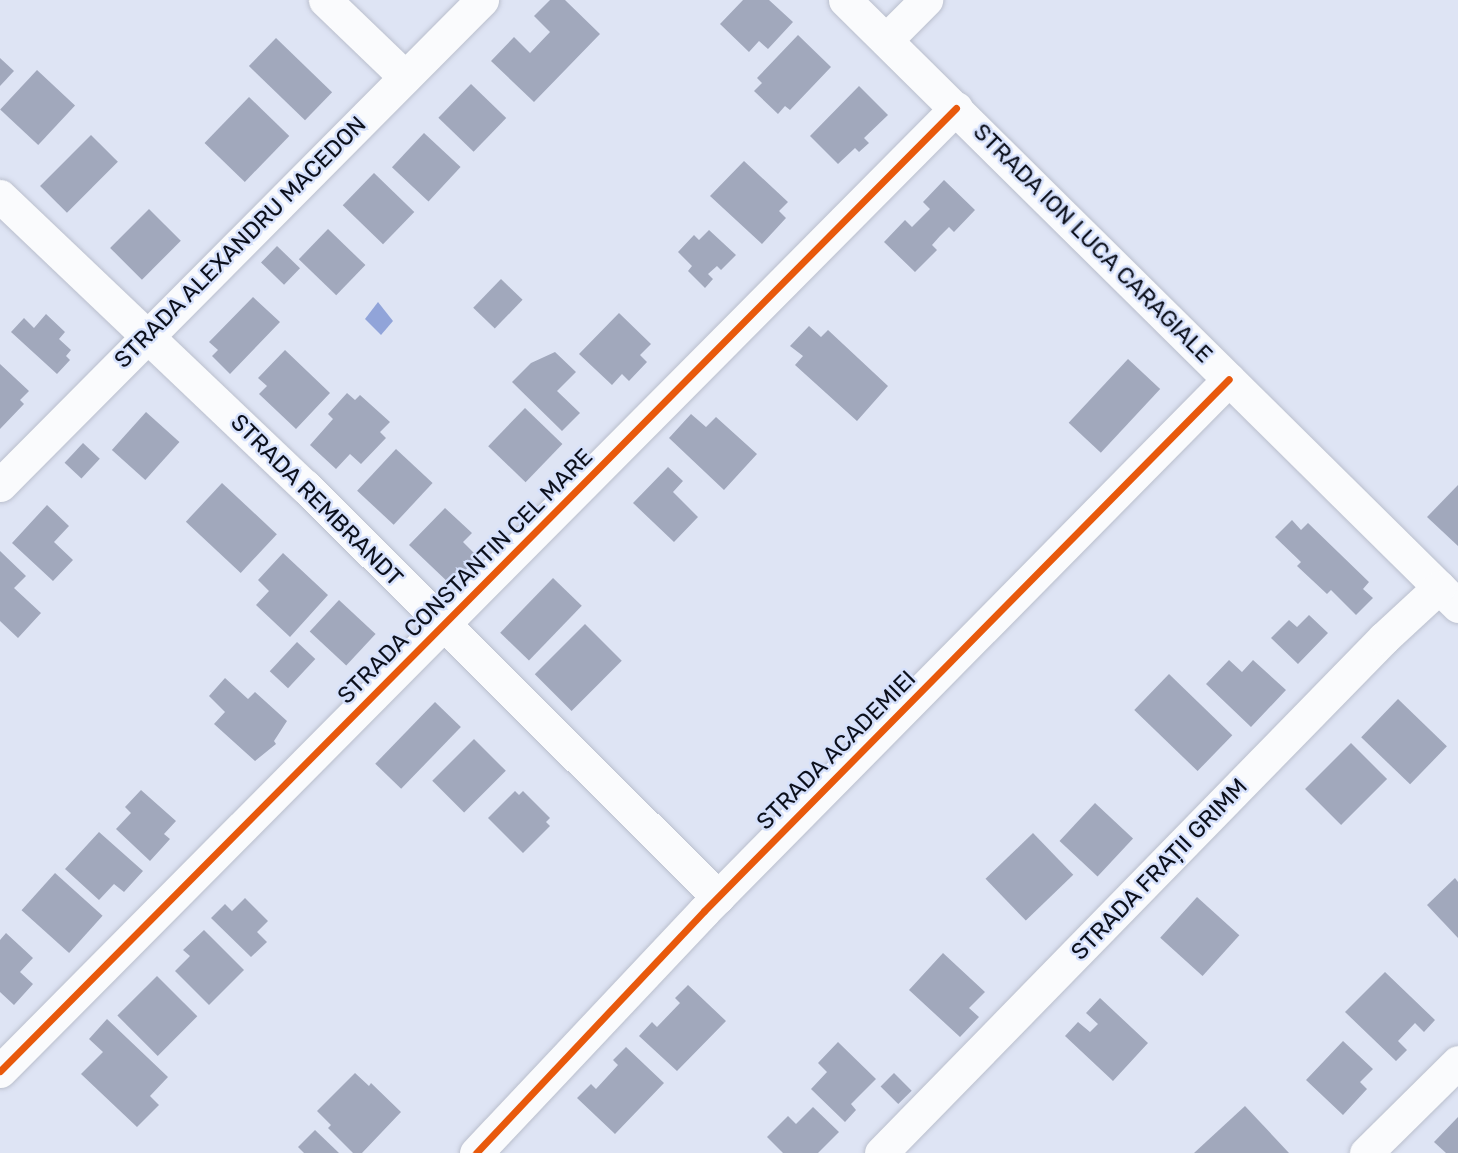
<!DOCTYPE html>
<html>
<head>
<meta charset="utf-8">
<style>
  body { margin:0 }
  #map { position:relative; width:1458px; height:1153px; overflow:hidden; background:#dee4f4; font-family:Rubik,sans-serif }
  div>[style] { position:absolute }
  .water>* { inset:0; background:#91a4d9 }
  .building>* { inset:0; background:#a1a8bc; transform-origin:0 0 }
  .roads { filter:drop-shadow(0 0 2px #babfcd) drop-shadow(0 0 2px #babfcd) }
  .minor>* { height:33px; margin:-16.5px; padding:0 16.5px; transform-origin:16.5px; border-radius:16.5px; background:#fafbfd }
  .cycleway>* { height:7px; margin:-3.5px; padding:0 3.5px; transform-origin:3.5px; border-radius:3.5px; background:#e8590c }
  span { translate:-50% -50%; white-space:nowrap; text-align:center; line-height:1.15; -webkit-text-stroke:5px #d6e1fc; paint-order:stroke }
  .street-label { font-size:23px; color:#0c101c }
</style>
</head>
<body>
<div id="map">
  <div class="water">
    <i style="clip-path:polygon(378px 302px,393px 321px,381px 335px,365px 319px)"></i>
  </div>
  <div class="building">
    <i style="clip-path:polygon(550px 0,565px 0,600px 34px,534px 102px,491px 61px,514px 37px,530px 53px,550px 32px,534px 16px)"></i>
    <i style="clip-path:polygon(743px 0,769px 0,793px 22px,768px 49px,759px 41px,749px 52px,720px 24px)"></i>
    <i style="clip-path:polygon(798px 35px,831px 67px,790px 110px,785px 106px,778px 114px,754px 91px,762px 83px,757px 78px)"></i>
    <i style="left:276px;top:38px;width:78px;height:39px;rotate:44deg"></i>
    <i style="clip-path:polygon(0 58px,14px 71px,0 86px)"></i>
    <i style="left:37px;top:70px;width:52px;height:54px;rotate:43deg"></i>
    <i style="left:471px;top:84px;width:49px;height:47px;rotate:44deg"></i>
    <i style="clip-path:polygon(859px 86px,888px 115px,864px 138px,869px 143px,859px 152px,855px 148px,838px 164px,810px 136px)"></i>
    <i style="left:249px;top:97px;width:56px;height:64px;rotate:44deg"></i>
    <i style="left:424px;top:133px;width:50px;height:47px;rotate:43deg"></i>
    <i style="left:91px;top:135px;width:38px;height:72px;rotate:45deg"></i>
    <i style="clip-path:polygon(744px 161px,788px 202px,779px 211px,786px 218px,762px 244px,710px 196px)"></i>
    <i style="left:374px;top:173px;width:56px;height:45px;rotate:44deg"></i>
    <i style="clip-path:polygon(944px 180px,975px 210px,954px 232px,949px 227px,940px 236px,932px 245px,937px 250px,915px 272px,884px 242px,905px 220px,912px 227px,930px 209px,923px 202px)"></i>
    <i style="left:149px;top:209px;width:45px;height:55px;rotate:45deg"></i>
    <i style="left:328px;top:229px;width:52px;height:42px;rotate:44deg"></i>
    <i style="clip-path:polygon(709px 230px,736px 255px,721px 270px,717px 266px,708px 274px,713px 279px,705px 288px,688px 271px,692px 266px,678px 252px,694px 235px,699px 240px)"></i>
    <i style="left:277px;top:246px;width:32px;height:23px;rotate:44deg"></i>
    <i style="left:501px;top:279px;width:30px;height:40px;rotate:44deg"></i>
    <i style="clip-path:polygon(253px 297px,280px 322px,230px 374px,212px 356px,218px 350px,209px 342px)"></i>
    <i style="clip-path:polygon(619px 313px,651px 344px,640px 355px,647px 362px,629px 381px,622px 374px,612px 385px,579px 354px)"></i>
    <i style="clip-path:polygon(46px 314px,65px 332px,59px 339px,71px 350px,66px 356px,70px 360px,57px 374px,11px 332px,24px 318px,34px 328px)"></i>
    <i style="clip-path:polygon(809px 326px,821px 337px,828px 330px,888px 386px,857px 421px,795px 365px,803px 356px,790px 346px)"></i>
    <i style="clip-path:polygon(285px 350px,330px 393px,296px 429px,259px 394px,267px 386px,258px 378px)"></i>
    <i style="clip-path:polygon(555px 352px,576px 372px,557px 391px,580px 413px,562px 431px,512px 382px,531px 363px)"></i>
    <i style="left:1128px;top:359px;width:44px;height:87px;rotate:43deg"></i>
    <i style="clip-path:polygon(0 364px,29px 391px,20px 400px,24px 404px,0 429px)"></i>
    <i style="clip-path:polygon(347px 393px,355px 400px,360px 395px,390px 422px,380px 432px,386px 438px,361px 464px,350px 454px,336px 469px,310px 445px,333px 419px,328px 414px)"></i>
    <i style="left:525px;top:408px;width:52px;height:53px;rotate:44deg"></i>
    <i style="left:146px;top:412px;width:45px;height:51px;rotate:42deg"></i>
    <i style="clip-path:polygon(691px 414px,706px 427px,716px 417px,757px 454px,724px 490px,669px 438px)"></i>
    <i style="left:83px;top:443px;width:23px;height:27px;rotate:43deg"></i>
    <i style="left:396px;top:449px;width:50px;height:57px;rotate:43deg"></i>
    <i style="clip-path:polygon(668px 467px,683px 481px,673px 492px,698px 517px,674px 542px,633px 503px)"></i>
    <i style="left:222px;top:483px;width:75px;height:53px;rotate:43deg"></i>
    <i style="clip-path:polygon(1458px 485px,1458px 546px,1427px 517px)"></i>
    <i style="clip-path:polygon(47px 505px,69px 526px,54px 542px,73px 560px,53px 581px,12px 543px)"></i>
    <i style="clip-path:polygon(445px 508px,472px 533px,463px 542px,478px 557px,451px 585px,409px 545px)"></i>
    <i style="clip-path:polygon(1292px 520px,1301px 530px,1308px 523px,1369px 582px,1363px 589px,1373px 598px,1356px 615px,1331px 590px,1327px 594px,1297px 566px,1301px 562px,1275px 537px)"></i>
    <i style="clip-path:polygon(0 551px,26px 576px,14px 588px,41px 613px,18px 638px,0 621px)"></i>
    <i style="clip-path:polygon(283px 553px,328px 595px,290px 637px,256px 605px,269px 591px,258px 580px)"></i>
    <i style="left:553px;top:578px;width:40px;height:76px;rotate:44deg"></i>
    <i style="left:339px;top:600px;width:50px;height:43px;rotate:43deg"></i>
    <i style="clip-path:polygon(1309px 615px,1328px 633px,1298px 664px,1271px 638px,1289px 620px,1297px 627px)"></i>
    <i style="left:585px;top:624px;width:52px;height:71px;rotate:45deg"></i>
    <i style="left:297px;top:642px;width:25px;height:40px;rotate:43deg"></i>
    <i style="clip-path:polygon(1229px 660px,1242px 672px,1253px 660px,1286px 690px,1251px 727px,1206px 684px)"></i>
    <i style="left:1169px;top:674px;width:88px;height:50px;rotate:44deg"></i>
    <i style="clip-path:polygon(225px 678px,248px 699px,255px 692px,287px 721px,274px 741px,276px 744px,255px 761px,214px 724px,225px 712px,209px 696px)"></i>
    <i style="left:1398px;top:699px;width:68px;height:53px;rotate:44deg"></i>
    <i style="left:435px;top:702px;width:36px;height:86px;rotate:44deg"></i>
    <i style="left:474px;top:739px;width:45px;height:59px;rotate:45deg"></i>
    <i style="left:1351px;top:743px;width:51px;height:65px;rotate:45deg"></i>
    <i style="clip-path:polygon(141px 790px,176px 821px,164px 834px,170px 839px,150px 861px,116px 829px,131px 813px,125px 807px)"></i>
    <i style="clip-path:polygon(515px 791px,519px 795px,523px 791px,550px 818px,546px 822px,550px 826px,523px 853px,488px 818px)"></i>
    <i style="left:1095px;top:803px;width:52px;height:52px;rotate:43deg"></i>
    <i style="clip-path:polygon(99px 832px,143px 871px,124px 892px,114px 884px,99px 900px,65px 869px)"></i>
    <i style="left:1033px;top:833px;width:58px;height:66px;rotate:46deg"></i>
    <i style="left:55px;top:873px;width:64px;height:50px;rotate:42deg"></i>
    <i style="clip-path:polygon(1455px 878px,1458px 882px,1458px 938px,1427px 905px)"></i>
    <i style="left:1197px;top:897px;width:57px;height:55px;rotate:42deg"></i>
    <i style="clip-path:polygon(245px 898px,268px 921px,257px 932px,267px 942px,251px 957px,211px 918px,225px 904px,232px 911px)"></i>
    <i style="clip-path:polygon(204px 930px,244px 970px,209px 1005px,175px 971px,190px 956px,183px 950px)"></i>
    <i style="clip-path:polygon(6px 933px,33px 958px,20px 972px,33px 984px,14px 1005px,0 992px,0 940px)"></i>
    <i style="clip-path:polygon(943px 953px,985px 992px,969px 1008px,979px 1017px,960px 1037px,909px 990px)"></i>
    <i style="clip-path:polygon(1385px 972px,1435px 1020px,1424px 1032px,1415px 1023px,1398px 1041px,1407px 1050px,1396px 1061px,1345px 1012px)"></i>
    <i style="left:157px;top:976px;width:57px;height:56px;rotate:45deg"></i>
    <i style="clip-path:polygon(688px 985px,726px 1021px,677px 1071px,639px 1036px,652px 1022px,657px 1027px,680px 1003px,675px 998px)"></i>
    <i style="clip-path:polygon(1100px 998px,1148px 1043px,1113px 1081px,1065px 1036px,1078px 1022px,1090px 1032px,1098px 1024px,1086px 1013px)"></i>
    <i style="clip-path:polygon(107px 1019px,168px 1077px,150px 1096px,159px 1105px,137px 1127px,81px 1074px,103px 1052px,89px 1039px)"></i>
    <i style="clip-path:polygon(1343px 1041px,1373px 1069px,1360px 1082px,1367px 1089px,1343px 1115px,1306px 1080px)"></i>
    <i style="clip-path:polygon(838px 1042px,876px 1079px,851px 1104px,856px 1110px,845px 1122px,811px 1089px,827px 1072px,818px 1063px)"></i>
    <i style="clip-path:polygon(626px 1047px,664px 1083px,615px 1134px,577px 1098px,591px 1084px,596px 1089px,618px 1065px,613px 1060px)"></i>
    <i style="clip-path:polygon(355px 1073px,369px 1086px,371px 1083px,401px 1112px,362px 1153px,353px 1153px,328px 1128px,331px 1125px,317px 1111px)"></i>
    <i style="left:894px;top:1073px;width:25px;height:19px;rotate:45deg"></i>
    <i style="clip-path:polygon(1245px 1106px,1289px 1153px,1194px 1153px)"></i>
    <i style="clip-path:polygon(813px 1107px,839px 1132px,818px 1153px,783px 1153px,767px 1137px,788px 1116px,796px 1124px)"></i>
    <i style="clip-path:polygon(1458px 1117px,1458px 1153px,1446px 1153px,1434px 1142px)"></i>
    <i style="clip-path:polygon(315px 1130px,339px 1153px,304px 1153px,298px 1147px)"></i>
  </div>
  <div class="roads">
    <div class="minor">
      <i style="left:325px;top:0;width:111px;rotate:43.9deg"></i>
      <i style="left:845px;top:0;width:862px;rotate:44.67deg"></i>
      <i style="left:886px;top:40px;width:57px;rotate:-45deg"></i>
      <i style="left:0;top:196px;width:421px;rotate:43.6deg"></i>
      <i style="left:305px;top:486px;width:583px;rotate:44.86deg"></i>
      <i style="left:0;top:485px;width:684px;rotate:-45.18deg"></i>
      <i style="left:0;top:1071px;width:1357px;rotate:-45.21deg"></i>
      <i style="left:476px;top:1153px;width:332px;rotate:-46.7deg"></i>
      <i style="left:704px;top:911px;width:747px;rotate:-45.38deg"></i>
      <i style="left:881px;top:1153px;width:720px;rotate:-45.68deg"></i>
      <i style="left:1384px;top:638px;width:75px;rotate:-42.8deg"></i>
      <i style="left:1366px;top:1153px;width:129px;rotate:-44.7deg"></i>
    </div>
  </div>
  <div class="cycleway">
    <i style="left:0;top:1071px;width:1357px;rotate:-45.21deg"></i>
    <i style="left:476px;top:1153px;width:332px;rotate:-46.7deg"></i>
    <i style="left:704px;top:911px;width:747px;rotate:-45.38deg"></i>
  </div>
  <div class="street-label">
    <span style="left:240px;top:242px;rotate:-45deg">STRADA ALEXANDRU MACEDON</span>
    <span style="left:1093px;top:243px;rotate:45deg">STRADA ION LUCA CARAGIALE</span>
    <span style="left:317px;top:500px;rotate:45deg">STRADA REMBRANDT</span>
    <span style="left:465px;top:576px;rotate:-45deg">STRADA CONSTANTIN CEL MARE</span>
    <span style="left:836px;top:750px;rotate:-45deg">STRADA ACADEMIEI</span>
    <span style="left:1159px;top:869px;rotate:-46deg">STRADA FRAȚII GRIMM</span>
  </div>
</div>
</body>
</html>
